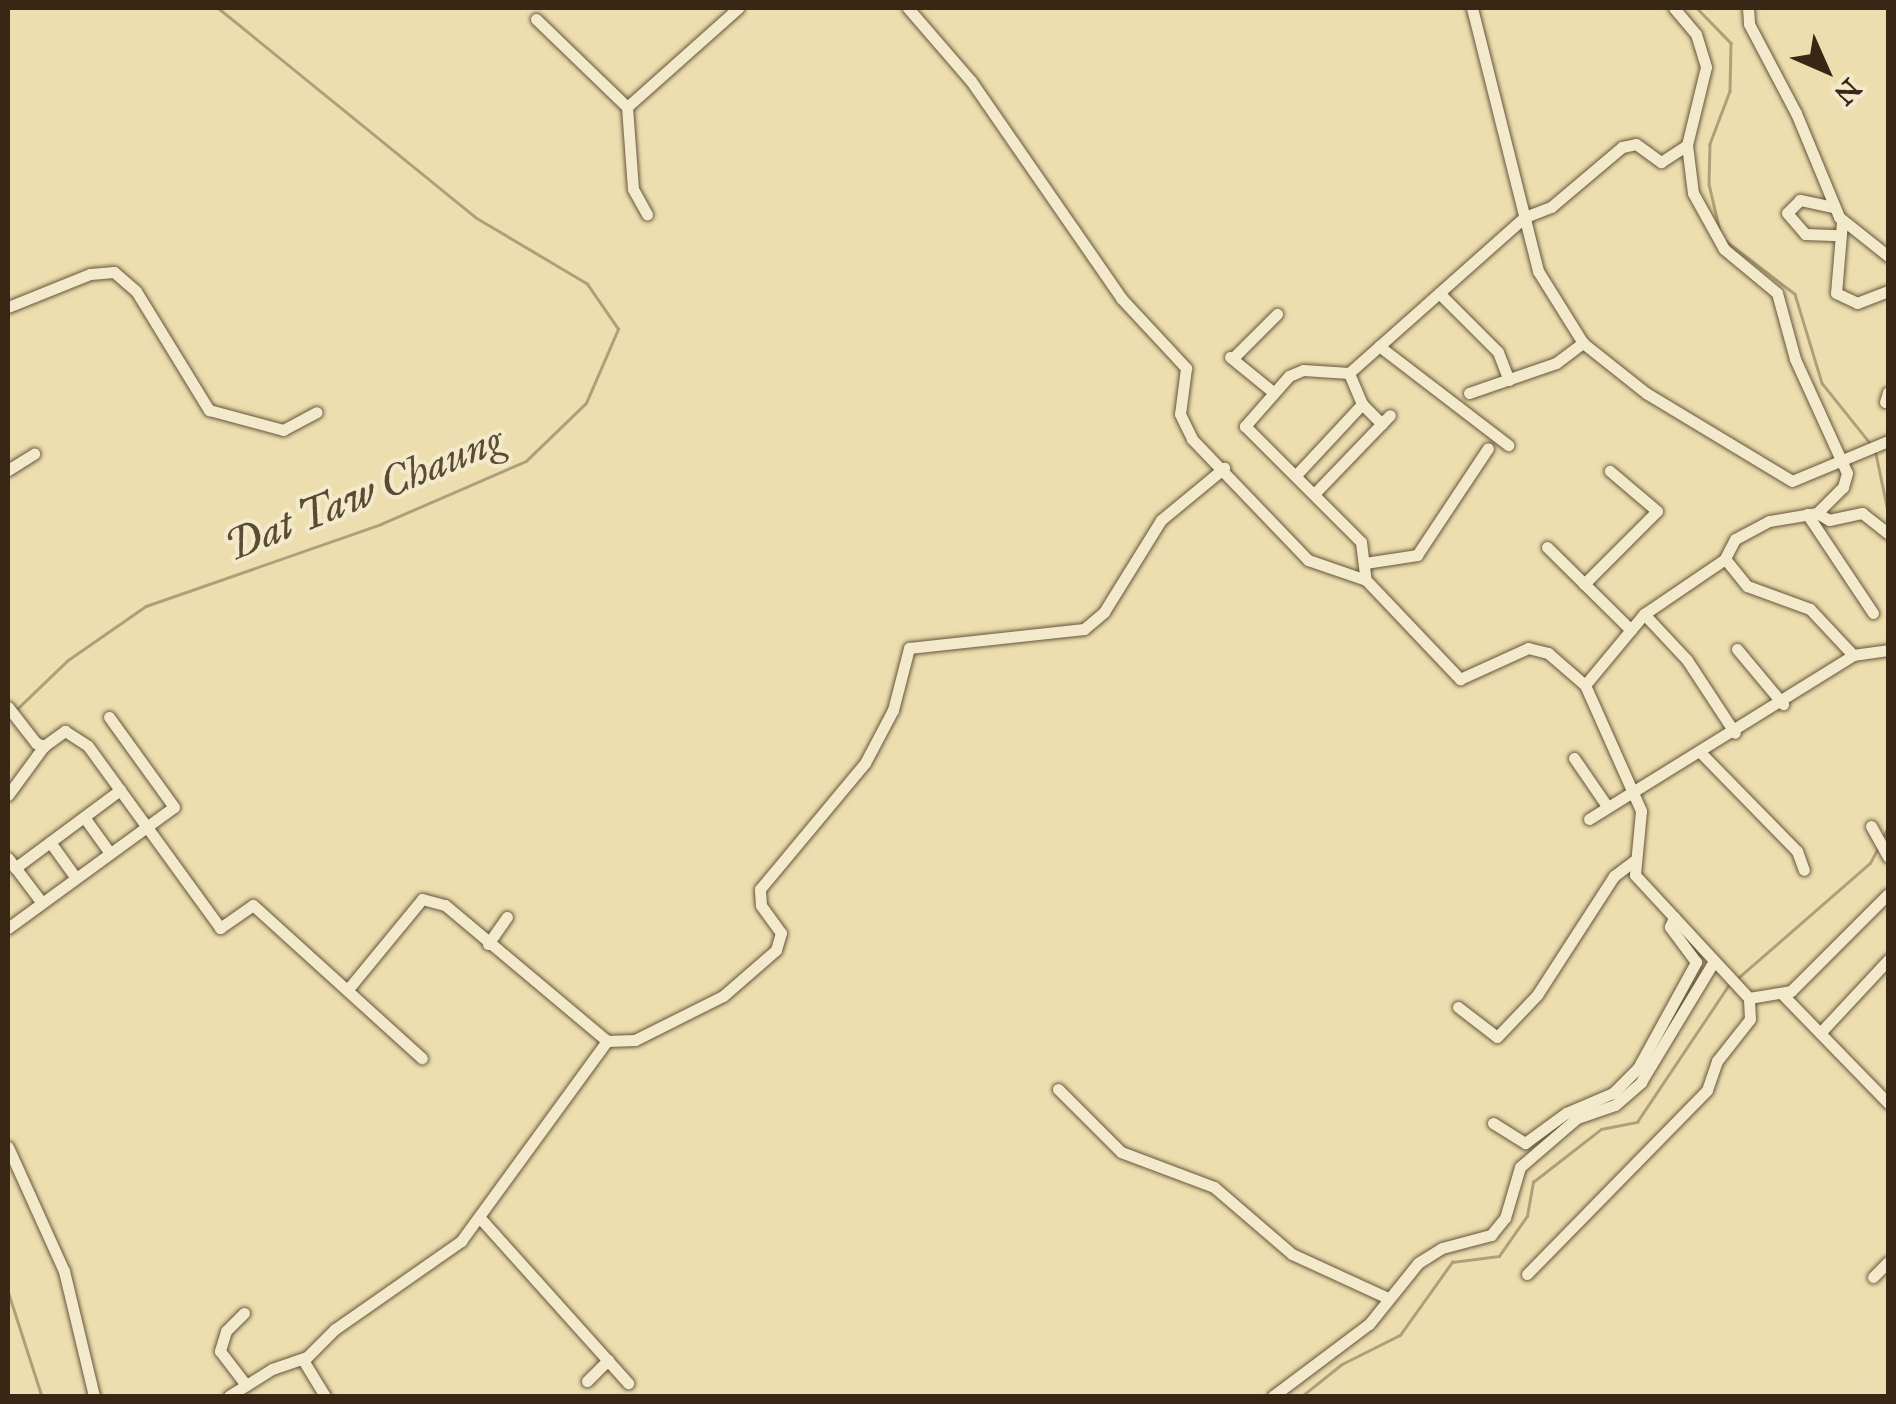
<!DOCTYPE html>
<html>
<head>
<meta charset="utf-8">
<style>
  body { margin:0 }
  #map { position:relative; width:1896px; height:1404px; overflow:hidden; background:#eddeaf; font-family:"IM FELL Great Primer",serif }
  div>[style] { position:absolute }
  .stream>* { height:2.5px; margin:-1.25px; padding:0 1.25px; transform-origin:1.25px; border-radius:1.25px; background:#afa07a }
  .roads { filter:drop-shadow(0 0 2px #65553b) drop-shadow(0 0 2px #65553b) }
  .minor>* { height:11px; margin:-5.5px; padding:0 5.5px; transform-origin:5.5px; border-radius:5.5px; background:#f3eacb }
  span { translate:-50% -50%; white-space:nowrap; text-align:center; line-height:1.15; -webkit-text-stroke:8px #f3eacb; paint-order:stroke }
  .water-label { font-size:42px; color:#5c4b33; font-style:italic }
  .frame { position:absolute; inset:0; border:10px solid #382714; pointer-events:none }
  .north { position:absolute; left:1776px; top:20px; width:100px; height:100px; -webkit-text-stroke:8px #f3eacb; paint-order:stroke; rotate:135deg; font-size:28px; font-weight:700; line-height:40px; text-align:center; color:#382714 }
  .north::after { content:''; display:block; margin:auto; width:35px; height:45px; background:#382714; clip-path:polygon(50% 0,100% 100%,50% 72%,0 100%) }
</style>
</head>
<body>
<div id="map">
  <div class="stream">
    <i style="left:1697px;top:8px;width:49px;rotate:45.8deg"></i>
    <i style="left:1731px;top:43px;width:48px;rotate:91.2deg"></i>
    <i style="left:1730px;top:91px;width:57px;rotate:110.7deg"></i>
    <i style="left:1710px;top:144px;width:40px;rotate:91.4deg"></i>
    <i style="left:1709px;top:184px;width:48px;rotate:76.8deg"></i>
    <i style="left:1726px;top:241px;width:87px;rotate:37.5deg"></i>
    <i style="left:1795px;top:294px;width:93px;rotate:73.1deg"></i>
    <i style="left:1822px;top:383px;width:77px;rotate:51.3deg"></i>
    <i style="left:1875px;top:449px;width:63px;rotate:78.2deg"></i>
    <i style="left:16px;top:710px;width:72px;rotate:-43.9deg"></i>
    <i style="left:68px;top:660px;width:95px;rotate:-34.7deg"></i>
    <i style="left:146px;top:606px;width:249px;rotate:-19.2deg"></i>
    <i style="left:381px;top:524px;width:158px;rotate:-23.5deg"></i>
    <i style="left:526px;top:461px;width:83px;rotate:-44deg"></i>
    <i style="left:586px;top:403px;width:81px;rotate:-66.6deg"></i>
    <i style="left:618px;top:329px;width:55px;rotate:-124.6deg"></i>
    <i style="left:587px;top:284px;width:129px;rotate:-149.3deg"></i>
    <i style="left:476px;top:218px;width:333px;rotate:-140.9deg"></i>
    <i style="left:1884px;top:836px;width:11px;rotate:-68deg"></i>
    <i style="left:1738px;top:978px;width:175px;rotate:-41.1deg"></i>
    <i style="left:1870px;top:863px;width:17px;rotate:-62deg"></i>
    <i style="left:8px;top:1291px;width:110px;rotate:72.1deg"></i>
    <i style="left:1302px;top:1396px;width:51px;rotate:-38.7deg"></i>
    <i style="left:1342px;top:1364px;width:65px;rotate:-26.6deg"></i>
    <i style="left:1400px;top:1335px;width:90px;rotate:-54.5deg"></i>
    <i style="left:1452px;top:1262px;width:47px;rotate:-7.3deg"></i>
    <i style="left:1499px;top:1256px;width:49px;rotate:-55deg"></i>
    <i style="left:1527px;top:1216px;width:35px;rotate:-80deg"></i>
    <i style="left:1533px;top:1182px;width:86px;rotate:-37.9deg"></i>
    <i style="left:1601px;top:1129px;width:37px;rotate:-11deg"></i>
    <i style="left:1637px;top:1122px;width:164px;rotate:-56.2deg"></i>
  </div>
  <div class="roads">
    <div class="minor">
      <i style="left:908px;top:8px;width:96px;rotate:49.2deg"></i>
      <i style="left:971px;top:81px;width:264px;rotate:55.3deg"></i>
      <i style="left:1121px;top:298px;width:96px;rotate:47.1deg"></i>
      <i style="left:1186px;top:368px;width:46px;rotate:97.4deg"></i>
      <i style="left:1180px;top:414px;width:28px;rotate:64deg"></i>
      <i style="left:1192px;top:439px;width:168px;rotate:46.2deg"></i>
      <i style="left:1308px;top:560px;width:61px;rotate:19deg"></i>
      <i style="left:1366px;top:580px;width:137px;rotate:46.5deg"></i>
      <i style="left:1460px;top:679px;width:75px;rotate:-24.5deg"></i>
      <i style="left:1528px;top:648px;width:21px;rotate:14deg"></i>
      <i style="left:1548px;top:653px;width:49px;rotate:40.9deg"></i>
      <i style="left:1472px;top:8px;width:271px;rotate:75.9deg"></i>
      <i style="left:1538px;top:271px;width:85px;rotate:58deg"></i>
      <i style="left:1583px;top:343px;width:80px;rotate:38.4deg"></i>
      <i style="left:1646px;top:393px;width:170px;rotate:31.1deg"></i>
      <i style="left:1792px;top:481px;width:104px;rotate:-22.6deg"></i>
      <i style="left:1674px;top:8px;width:34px;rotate:50deg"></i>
      <i style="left:1696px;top:34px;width:34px;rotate:73deg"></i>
      <i style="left:1706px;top:67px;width:80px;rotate:103.7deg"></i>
      <i style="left:1687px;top:145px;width:48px;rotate:82.9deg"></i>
      <i style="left:1693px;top:193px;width:64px;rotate:61deg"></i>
      <i style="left:1724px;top:249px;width:69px;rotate:39.7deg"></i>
      <i style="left:1777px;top:293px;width:68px;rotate:74.7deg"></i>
      <i style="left:1795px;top:359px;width:125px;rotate:65.5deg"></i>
      <i style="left:1847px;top:473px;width:15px;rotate:106deg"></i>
      <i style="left:1843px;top:487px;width:37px;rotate:135deg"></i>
      <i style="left:1817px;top:513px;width:49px;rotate:170.5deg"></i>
      <i style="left:1769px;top:521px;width:38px;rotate:152deg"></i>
      <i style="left:1735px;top:539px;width:22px;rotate:117deg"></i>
      <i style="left:1725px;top:559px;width:98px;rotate:145.8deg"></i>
      <i style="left:1644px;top:614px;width:92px;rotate:129.7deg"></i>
      <i style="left:1585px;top:685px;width:138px;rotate:66deg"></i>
      <i style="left:1641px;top:811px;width:64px;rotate:95.4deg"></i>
      <i style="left:1635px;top:875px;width:168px;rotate:47.2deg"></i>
      <i style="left:1749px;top:998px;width:43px;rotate:-9.5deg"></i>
      <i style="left:1791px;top:991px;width:137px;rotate:-45deg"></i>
      <i style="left:1748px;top:8px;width:16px;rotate:86deg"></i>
      <i style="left:1749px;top:24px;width:101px;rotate:62.2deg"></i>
      <i style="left:1796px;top:113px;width:113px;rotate:67.5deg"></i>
      <i style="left:1839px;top:217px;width:63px;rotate:38.5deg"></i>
      <i style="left:536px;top:19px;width:127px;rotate:44deg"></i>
      <i style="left:627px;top:107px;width:149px;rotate:-41.7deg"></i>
      <i style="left:627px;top:107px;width:82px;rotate:85.8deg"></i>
      <i style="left:633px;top:189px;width:29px;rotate:61deg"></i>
      <i style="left:1833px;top:207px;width:34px;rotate:-168deg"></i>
      <i style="left:1800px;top:200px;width:18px;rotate:135deg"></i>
      <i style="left:1787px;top:213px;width:28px;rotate:49deg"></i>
      <i style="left:1805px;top:234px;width:34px;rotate:2deg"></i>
      <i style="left:1842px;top:222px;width:71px;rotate:94.8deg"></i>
      <i style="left:1836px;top:293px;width:23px;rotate:25deg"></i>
      <i style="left:1857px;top:303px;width:33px;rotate:-21deg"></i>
      <i style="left:1439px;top:293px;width:83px;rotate:45deg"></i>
      <i style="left:1498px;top:352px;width:30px;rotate:69deg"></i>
      <i style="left:8px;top:307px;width:88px;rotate:-21.9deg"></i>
      <i style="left:90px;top:274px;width:24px;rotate:-5deg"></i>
      <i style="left:114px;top:272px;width:29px;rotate:41deg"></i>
      <i style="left:136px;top:291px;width:140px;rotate:58.5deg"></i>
      <i style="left:209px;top:410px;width:77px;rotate:15.1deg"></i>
      <i style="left:283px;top:430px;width:38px;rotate:-28deg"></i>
      <i style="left:1379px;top:346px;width:163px;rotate:37.5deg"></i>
      <i style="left:1230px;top:357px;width:55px;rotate:39.1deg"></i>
      <i style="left:1234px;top:357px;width:61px;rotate:-45deg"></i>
      <i style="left:1349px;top:373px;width:235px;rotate:-41.6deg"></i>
      <i style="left:1525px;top:217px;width:28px;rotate:-21deg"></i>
      <i style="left:1551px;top:207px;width:93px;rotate:-40.2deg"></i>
      <i style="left:1622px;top:147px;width:14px;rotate:-12deg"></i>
      <i style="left:1636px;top:144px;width:31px;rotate:36deg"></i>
      <i style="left:1661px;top:162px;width:31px;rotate:-33deg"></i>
      <i style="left:1469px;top:393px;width:92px;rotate:-19deg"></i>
      <i style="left:1556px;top:363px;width:34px;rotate:-37deg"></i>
      <i style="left:1885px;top:402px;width:10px;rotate:-73deg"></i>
      <i style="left:1362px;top:404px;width:28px;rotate:45deg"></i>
      <i style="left:8px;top:470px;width:31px;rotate:-32deg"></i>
      <i style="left:1297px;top:474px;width:96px;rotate:-47.1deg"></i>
      <i style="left:1362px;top:404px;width:34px;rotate:-113deg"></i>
      <i style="left:1349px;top:373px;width:46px;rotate:-176.3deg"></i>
      <i style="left:1303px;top:370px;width:15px;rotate:157deg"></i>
      <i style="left:1289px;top:376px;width:67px;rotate:131.3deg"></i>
      <i style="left:1245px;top:426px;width:164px;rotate:45deg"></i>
      <i style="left:1361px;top:542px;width:38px;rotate:83deg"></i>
      <i style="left:1315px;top:493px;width:108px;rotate:-46.1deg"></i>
      <i style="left:1817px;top:513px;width:14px;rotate:30deg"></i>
      <i style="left:1829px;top:520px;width:34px;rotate:-12deg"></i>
      <i style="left:1862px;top:513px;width:33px;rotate:38deg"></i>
      <i style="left:1807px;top:514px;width:119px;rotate:56.3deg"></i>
      <i style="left:1547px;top:547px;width:118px;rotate:44.7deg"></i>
      <i style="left:1365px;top:563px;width:53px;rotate:-8.7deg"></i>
      <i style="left:1417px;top:555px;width:128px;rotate:-56.4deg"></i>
      <i style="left:1584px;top:584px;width:103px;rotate:-45deg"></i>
      <i style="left:1657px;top:511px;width:62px;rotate:-139.6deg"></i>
      <i style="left:1644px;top:614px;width:63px;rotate:46.9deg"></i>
      <i style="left:1687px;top:660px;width:87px;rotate:56.7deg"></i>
      <i style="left:1737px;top:649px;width:72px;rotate:50.1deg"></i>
      <i style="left:1853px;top:655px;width:35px;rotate:-8deg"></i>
      <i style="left:8px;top:707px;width:46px;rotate:52.1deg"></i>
      <i style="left:36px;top:743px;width:9px;rotate:21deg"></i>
      <i style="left:44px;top:746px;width:26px;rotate:-36deg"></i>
      <i style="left:65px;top:731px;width:27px;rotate:33deg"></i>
      <i style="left:88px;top:746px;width:225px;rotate:54deg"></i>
      <i style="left:220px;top:928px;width:40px;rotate:-34.9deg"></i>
      <i style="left:253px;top:905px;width:228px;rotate:42.2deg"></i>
      <i style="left:1700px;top:752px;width:139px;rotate:45.6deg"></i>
      <i style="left:1797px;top:851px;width:20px;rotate:70deg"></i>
      <i style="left:1574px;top:758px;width:58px;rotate:55.5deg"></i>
      <i style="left:8px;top:795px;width:61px;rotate:-53.7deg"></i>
      <i style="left:84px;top:817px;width:44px;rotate:54.2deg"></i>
      <i style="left:1589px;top:819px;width:311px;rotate:-31.8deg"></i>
      <i style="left:1853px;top:655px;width:63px;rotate:-133.1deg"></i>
      <i style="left:1810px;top:609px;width:67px;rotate:-159.9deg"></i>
      <i style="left:1747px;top:586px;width:35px;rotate:-129deg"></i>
      <i style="left:1871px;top:826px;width:35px;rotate:61deg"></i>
      <i style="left:50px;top:842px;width:44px;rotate:54.2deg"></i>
      <i style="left:8px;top:858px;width:56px;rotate:52.9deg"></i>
      <i style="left:15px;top:868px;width:131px;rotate:-36.6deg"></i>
      <i style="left:8px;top:928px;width:205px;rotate:-36.1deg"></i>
      <i style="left:174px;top:807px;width:111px;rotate:-125.8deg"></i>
      <i style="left:488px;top:944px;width:33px;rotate:-55deg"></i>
      <i style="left:349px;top:988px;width:115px;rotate:-50.6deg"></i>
      <i style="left:422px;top:899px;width:24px;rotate:15deg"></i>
      <i style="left:445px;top:905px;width:212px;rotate:40deg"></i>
      <i style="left:607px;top:1041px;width:28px;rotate:-2deg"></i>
      <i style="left:635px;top:1040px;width:98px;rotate:-26.6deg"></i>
      <i style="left:723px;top:996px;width:70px;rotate:-41deg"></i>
      <i style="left:776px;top:950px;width:18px;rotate:-74deg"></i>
      <i style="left:781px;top:933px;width:34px;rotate:-126deg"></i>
      <i style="left:761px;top:905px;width:16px;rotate:-94deg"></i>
      <i style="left:760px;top:889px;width:164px;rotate:-50.2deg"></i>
      <i style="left:865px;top:763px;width:60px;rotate:-62.2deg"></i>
      <i style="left:893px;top:710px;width:64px;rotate:-75.5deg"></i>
      <i style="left:909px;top:648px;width:176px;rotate:-6.2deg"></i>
      <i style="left:1084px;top:629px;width:26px;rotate:-40deg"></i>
      <i style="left:1104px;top:612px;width:108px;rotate:-58.2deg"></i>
      <i style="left:1161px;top:520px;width:82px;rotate:-39.5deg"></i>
      <i style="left:1783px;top:995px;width:151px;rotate:45.8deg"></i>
      <i style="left:1458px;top:1007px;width:49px;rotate:37.6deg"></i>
      <i style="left:1497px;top:1037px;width:58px;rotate:-46.4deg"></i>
      <i style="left:1537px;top:995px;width:142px;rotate:-57.1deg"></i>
      <i style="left:1614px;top:876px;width:25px;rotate:-37deg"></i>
      <i style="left:1820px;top:1033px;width:100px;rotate:-47deg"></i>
      <i style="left:1058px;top:1089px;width:89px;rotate:45deg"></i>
      <i style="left:1121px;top:1152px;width:99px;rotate:20.6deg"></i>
      <i style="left:1214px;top:1187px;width:103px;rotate:40.7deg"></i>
      <i style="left:1292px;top:1254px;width:103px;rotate:24.6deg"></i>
      <i style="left:1493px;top:1123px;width:38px;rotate:32deg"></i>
      <i style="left:1525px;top:1143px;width:51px;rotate:-36.2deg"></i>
      <i style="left:1566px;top:1113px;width:51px;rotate:-23.1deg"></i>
      <i style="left:1613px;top:1093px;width:35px;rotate:-45deg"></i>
      <i style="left:1638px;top:1068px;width:121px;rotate:-61.3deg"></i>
      <i style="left:1696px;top:962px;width:44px;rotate:-126.6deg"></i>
      <i style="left:1670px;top:927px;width:11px;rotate:-68deg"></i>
      <i style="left:8px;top:1147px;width:136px;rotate:65.7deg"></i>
      <i style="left:64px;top:1271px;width:129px;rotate:76.5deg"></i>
      <i style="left:480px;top:1218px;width:222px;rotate:48.1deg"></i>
      <i style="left:1527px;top:1274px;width:257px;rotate:-45.6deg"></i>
      <i style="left:1707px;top:1090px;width:31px;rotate:-71deg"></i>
      <i style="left:1717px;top:1061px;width:53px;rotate:-51.8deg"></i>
      <i style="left:1750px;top:1019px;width:21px;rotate:-93deg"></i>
      <i style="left:1873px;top:1277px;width:21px;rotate:-45deg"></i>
      <i style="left:244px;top:1313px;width:25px;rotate:135deg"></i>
      <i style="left:226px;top:1331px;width:21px;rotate:107deg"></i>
      <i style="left:220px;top:1351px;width:43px;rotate:52.6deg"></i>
      <i style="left:303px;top:1360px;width:42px;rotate:58.6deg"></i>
      <i style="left:587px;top:1381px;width:30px;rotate:-45deg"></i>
      <i style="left:229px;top:1396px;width:51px;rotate:-32.1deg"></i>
      <i style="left:272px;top:1369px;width:37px;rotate:-19deg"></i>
      <i style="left:307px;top:1357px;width:40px;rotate:-45deg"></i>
      <i style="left:335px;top:1329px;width:154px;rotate:-34.9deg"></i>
      <i style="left:461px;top:1241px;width:248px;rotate:-53.9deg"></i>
      <i style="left:1273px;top:1396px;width:120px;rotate:-36.9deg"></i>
      <i style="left:1369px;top:1324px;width:78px;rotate:-51.2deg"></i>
      <i style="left:1418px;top:1263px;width:28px;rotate:-32deg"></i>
      <i style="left:1442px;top:1248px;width:51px;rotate:-14.9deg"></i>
      <i style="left:1491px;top:1235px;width:22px;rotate:-51deg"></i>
      <i style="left:1505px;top:1218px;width:53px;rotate:-73.6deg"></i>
      <i style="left:1520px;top:1167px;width:75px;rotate:-40.7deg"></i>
      <i style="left:1577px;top:1118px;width:40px;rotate:-18.9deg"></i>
      <i style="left:1615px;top:1105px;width:35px;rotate:-41deg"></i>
      <i style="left:1641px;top:1082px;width:141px;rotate:-58.9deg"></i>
    </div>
  </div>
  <div class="water-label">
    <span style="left:364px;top:493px;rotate:-22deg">Dat Taw Chaung</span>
  </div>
  <div class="frame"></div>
  <div class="north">N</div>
</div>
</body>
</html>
